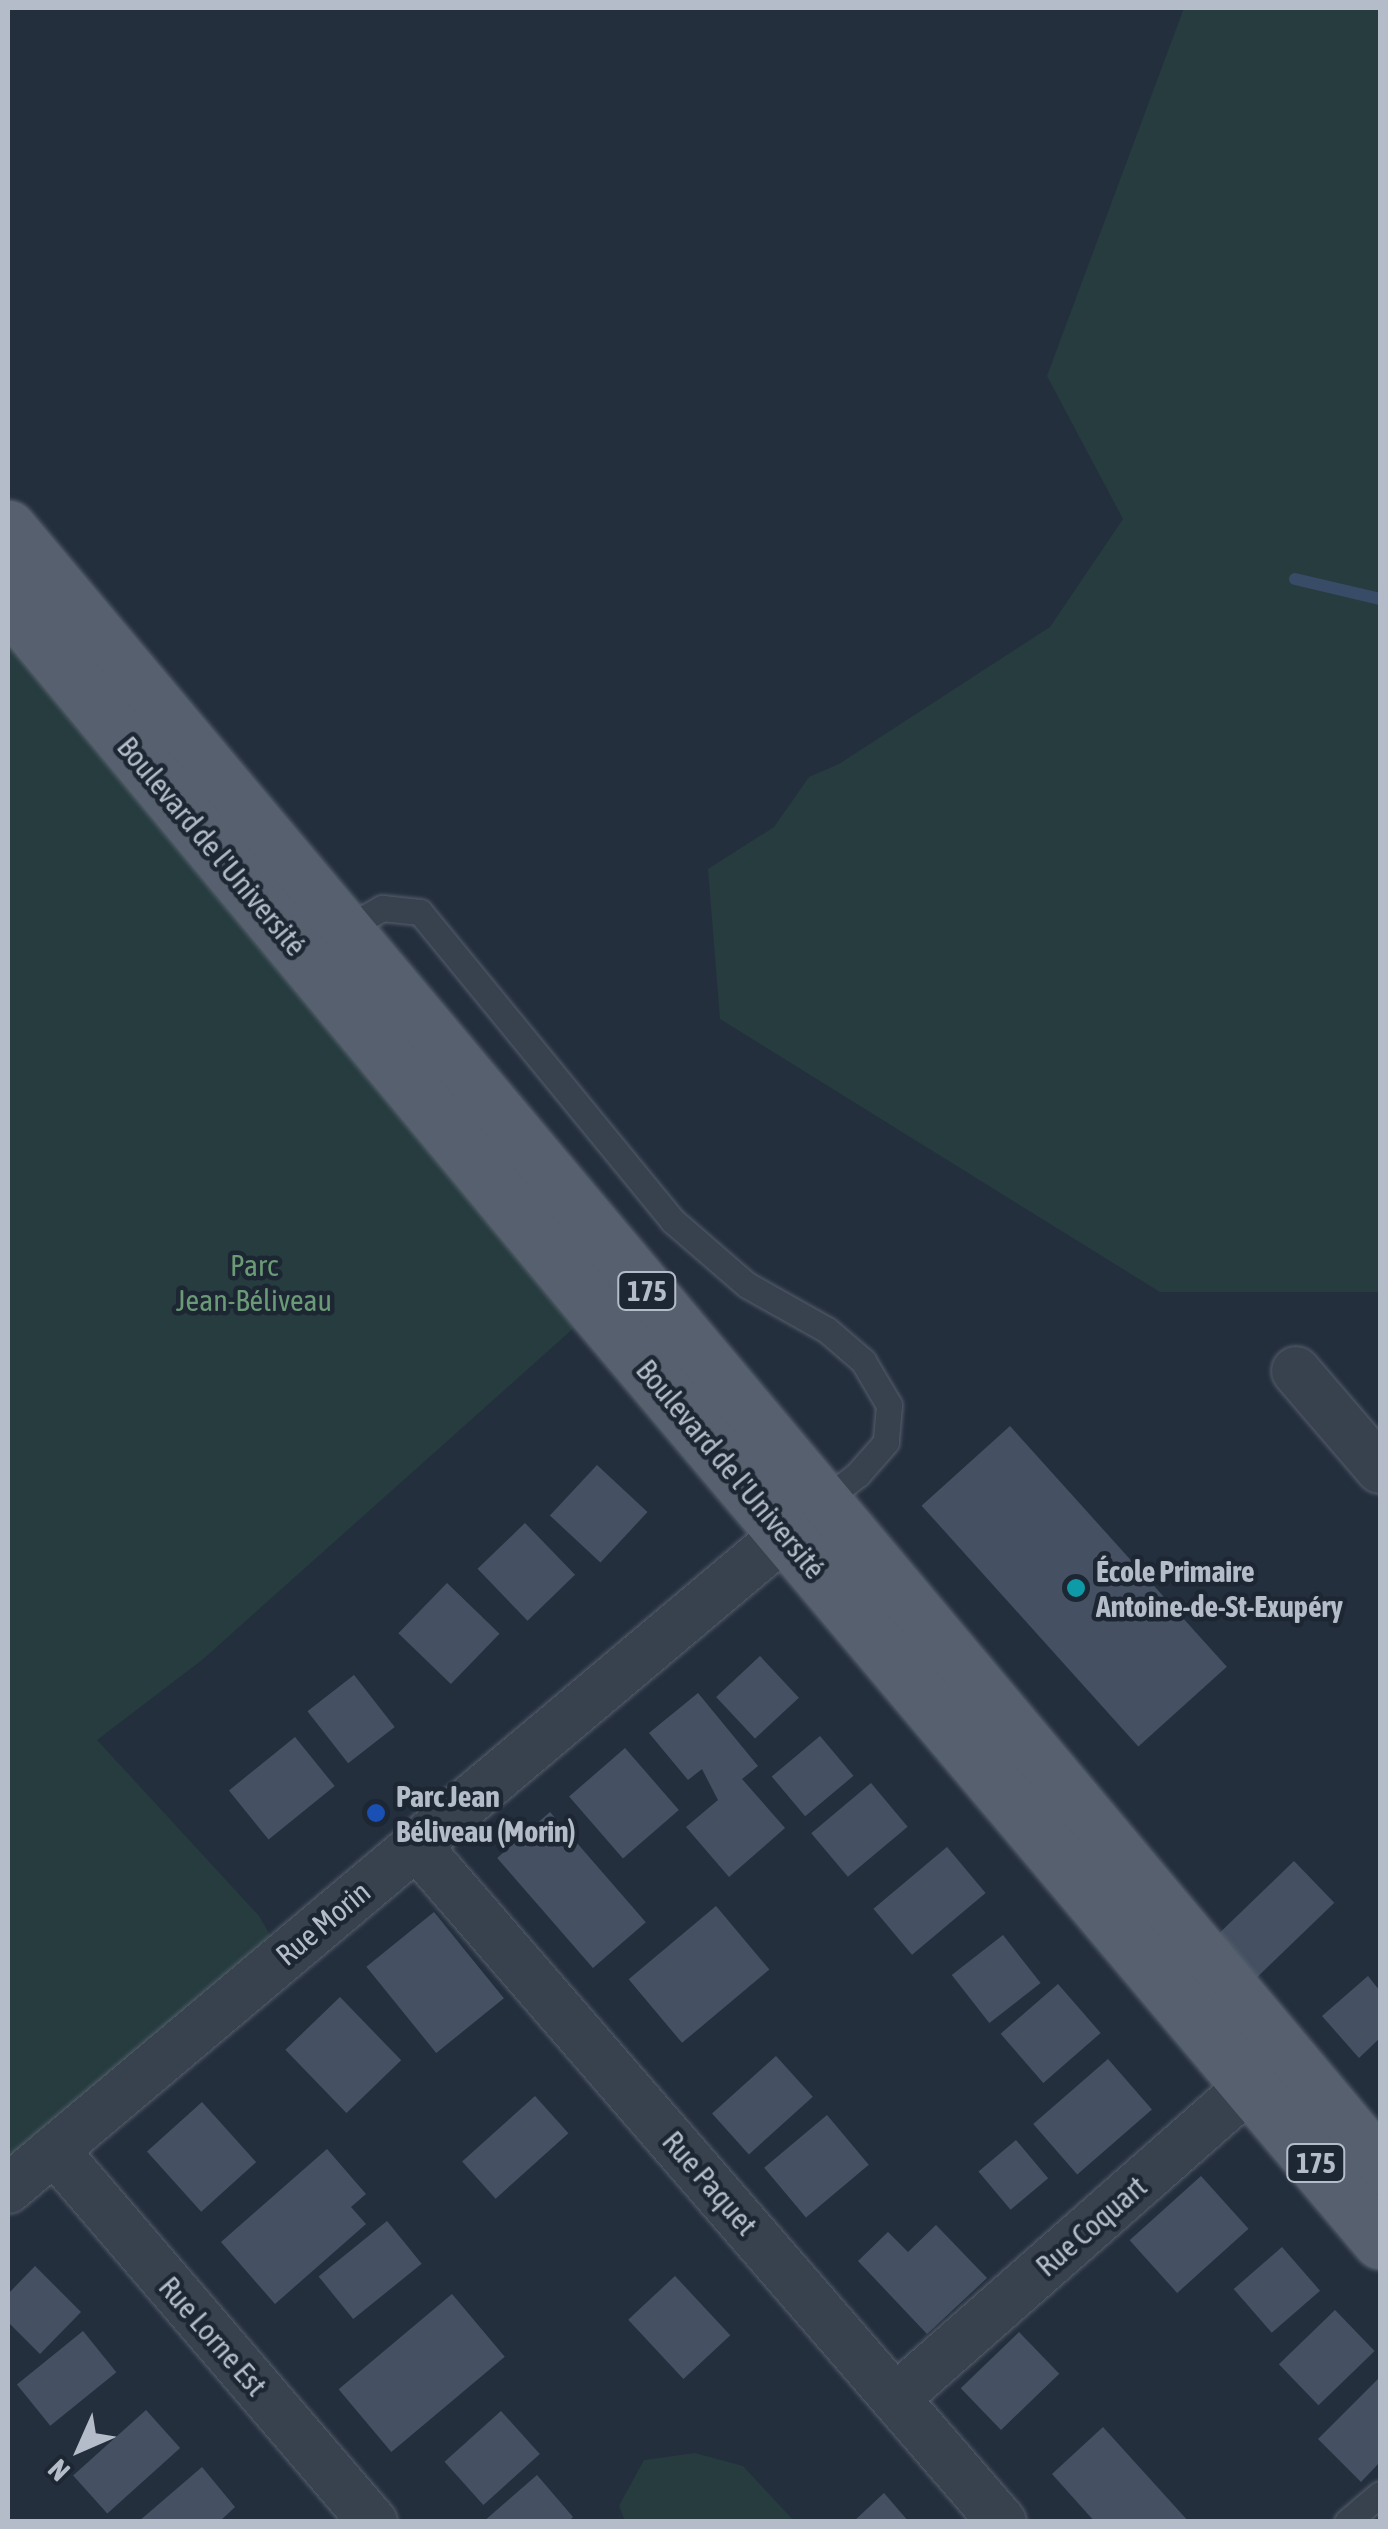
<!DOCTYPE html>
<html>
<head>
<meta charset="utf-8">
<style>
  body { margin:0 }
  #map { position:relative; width:1388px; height:2529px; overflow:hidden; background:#242f3e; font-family:"Asap Condensed",sans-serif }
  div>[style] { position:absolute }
  .green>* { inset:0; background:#263c3f }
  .stream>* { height:12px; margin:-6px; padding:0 6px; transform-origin:6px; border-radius:6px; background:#394c67 }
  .building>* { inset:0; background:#455162; transform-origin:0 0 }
  .roads { filter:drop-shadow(0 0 2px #565f6c) drop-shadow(0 0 2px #565f6c) }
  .service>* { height:25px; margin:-12.5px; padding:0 12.5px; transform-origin:12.5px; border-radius:12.5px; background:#38414e }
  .minor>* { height:48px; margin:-24px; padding:0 24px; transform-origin:24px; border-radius:24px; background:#38414e }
  .primary>* { height:55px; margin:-27.5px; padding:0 27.5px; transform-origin:27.5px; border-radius:27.5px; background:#56606e }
  .dots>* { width:28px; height:28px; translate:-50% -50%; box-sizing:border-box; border:5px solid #1d2633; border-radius:50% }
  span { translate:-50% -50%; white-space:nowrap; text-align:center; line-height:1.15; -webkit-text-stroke:9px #1d2633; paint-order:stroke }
  .shield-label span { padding:2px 8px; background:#1d2633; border:2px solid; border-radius:8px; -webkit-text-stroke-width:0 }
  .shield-label { font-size:28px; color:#b4bcc9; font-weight:700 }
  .street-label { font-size:30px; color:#b4bcc9 }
  .park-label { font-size:30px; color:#6b9a76 }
  .poi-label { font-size:30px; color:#b4bcc9; font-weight:700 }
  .left { translate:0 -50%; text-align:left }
  .frame { position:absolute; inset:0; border:10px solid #b4bcc9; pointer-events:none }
  .north { position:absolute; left:30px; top:2399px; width:100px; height:100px; -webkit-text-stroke:8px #1d2633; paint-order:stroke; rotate:225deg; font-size:28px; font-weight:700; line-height:40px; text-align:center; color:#b4bcc9 }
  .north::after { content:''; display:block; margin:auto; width:35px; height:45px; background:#b4bcc9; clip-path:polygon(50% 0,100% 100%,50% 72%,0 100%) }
</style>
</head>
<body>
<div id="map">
  <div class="green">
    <i style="clip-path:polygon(1184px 8px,1380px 8px,1380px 1292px,1160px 1292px,720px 1019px,708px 869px,774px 827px,809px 777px,839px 764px,1050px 627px,1123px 519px,1047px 376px)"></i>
    <i style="clip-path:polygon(8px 601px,595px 1309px,202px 1660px,97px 1740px,259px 1916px,283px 1957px,8px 2189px)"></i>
    <i style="clip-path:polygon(695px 2453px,743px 2466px,794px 2521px,625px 2521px,619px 2506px,644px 2460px)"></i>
  </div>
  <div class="stream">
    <i style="left:1295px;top:579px;width:87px;rotate:13.2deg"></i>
  </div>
  <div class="building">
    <i style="left:1010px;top:1426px;width:324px;height:119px;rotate:48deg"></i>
    <i style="left:597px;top:1465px;width:69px;height:69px;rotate:43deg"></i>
    <i style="left:525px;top:1523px;width:72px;height:66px;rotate:46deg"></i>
    <i style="left:447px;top:1583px;width:73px;height:70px;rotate:44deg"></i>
    <i style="left:760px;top:1656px;width:57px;height:60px;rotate:47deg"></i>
    <i style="left:354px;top:1675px;width:66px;height:59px;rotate:52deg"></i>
    <i style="clip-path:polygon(698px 1693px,758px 1766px,742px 1779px,785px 1828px,729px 1877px,686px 1827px,718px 1800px,702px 1769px,688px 1780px,649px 1733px)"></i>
    <i style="left:820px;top:1736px;width:52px;height:63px;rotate:50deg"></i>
    <i style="left:295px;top:1737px;width:63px;height:85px;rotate:51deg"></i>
    <i style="left:625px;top:1748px;width:82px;height:74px;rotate:49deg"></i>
    <i style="left:871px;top:1783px;width:57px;height:78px;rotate:50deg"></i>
    <i style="left:550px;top:1812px;width:146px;height:70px;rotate:49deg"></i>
    <i style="left:947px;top:1847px;width:60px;height:96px;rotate:50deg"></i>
    <i style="left:1294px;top:1861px;width:58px;height:108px;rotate:46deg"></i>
    <i style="left:716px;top:1906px;width:83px;height:114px;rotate:50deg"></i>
    <i style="left:434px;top:1912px;width:111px;height:87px;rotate:51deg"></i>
    <i style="left:1003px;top:1935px;width:61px;height:65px;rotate:52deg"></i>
    <i style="clip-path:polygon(1368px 1976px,1380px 1991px,1380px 2038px,1359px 2058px,1322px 2016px)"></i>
    <i style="left:1058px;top:1984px;width:65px;height:76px;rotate:49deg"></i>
    <i style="left:340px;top:1997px;width:88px;height:76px;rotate:46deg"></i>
    <i style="left:776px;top:2056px;width:55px;height:86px;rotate:48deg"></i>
    <i style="left:1108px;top:2059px;width:67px;height:99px;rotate:49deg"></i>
    <i style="left:535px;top:2096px;width:50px;height:98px;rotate:48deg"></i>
    <i style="left:202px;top:2102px;width:81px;height:74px;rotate:48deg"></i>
    <i style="left:827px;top:2115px;width:65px;height:82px;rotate:50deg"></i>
    <i style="left:1016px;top:2140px;width:50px;height:49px;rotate:50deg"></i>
    <i style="clip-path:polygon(327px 2149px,366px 2194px,351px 2207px,366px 2224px,275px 2304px,221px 2242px)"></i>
    <i style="left:1201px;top:2176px;width:71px;height:96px;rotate:48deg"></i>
    <i style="left:387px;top:2221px;width:55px;height:88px;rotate:51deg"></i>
    <i style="clip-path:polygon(936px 2225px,987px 2278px,927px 2334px,858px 2261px,888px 2232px,908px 2252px)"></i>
    <i style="left:1282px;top:2247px;width:58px;height:64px;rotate:49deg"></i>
    <i style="clip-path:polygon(35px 2266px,81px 2312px,40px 2354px,8px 2322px,8px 2294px)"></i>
    <i style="left:675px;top:2276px;width:81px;height:64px;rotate:47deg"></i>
    <i style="left:452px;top:2294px;width:82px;height:148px;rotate:50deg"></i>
    <i style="left:1335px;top:2310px;width:57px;height:78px;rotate:46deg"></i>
    <i style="left:83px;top:2331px;width:53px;height:85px;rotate:51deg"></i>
    <i style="left:1019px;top:2332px;width:58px;height:81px;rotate:46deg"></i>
    <i style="clip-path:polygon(1380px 2377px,1380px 2462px,1361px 2482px,1318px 2439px)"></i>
    <i style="left:146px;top:2410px;width:51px;height:98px;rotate:48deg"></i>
    <i style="left:501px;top:2411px;width:58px;height:76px;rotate:48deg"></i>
    <i style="clip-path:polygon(1103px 2427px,1189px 2522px,1095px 2522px,1052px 2474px)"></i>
    <i style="clip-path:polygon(202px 2467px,235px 2507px,219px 2522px,138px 2522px)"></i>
    <i style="clip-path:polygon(537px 2475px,573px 2517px,568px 2522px,483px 2522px)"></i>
    <i style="clip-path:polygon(884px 2493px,909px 2522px,853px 2522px)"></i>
  </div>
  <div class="roads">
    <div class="service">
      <i style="left:345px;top:929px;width:43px;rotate:-29.6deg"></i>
      <i style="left:382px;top:908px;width:38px;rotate:6deg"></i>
      <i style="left:420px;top:912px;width:399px;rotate:50.7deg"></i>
      <i style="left:673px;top:1221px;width:98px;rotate:40.9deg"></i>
      <i style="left:747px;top:1285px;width:92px;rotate:29.4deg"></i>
      <i style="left:827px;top:1330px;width:48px;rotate:40.7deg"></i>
      <i style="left:863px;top:1361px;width:51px;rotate:59.4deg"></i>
      <i style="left:889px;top:1405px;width:37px;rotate:95deg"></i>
      <i style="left:886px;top:1442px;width:43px;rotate:131.2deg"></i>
      <i style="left:858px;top:1474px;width:46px;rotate:142.1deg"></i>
      <i style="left:1347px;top:2522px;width:43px;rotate:-40.3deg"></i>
    </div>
    <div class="minor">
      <i style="left:1296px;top:1371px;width:129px;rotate:49.4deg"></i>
      <i style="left:416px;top:1845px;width:895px;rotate:49.12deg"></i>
      <i style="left:54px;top:2150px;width:490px;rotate:49.4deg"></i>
      <i style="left:8px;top:2189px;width:1051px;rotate:-40.1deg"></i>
      <i style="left:896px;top:2398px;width:507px;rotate:-41.4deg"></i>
    </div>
    <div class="primary">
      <i style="left:8px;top:528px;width:2137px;rotate:50.07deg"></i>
      <i style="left:8px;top:601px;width:920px;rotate:50.34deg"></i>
      <i style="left:595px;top:1309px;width:1219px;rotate:49.89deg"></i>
    </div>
  </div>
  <div class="dots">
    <i style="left:1076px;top:1588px;background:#0f9aa8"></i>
    <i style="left:376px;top:1813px;background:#1a4fb4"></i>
  </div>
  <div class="shield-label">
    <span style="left:647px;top:1291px">175</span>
    <span style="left:1316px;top:2163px">175</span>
  </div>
  <div class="street-label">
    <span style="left:212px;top:846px;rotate:50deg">Boulevard de l'Université</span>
    <span style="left:731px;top:1469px;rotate:50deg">Boulevard de l'Université</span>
    <span style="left:323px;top:1923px;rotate:-40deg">Rue Morin</span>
    <span style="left:710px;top:2183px;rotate:49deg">Rue Paquet</span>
    <span style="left:1091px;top:2226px;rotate:-41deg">Rue Coquart</span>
    <span style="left:213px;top:2336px;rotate:49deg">Rue Lorne Est</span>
  </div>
  <div class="park-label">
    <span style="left:254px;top:1282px">Parc<br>Jean-Béliveau</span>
  </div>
  <div class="poi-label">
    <span class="left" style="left:1096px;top:1588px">École Primaire<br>Antoine-de-St-Exupéry</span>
    <span class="left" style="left:396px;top:1813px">Parc Jean<br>Béliveau (Morin)</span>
  </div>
  <div class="frame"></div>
  <div class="north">N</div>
</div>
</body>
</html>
